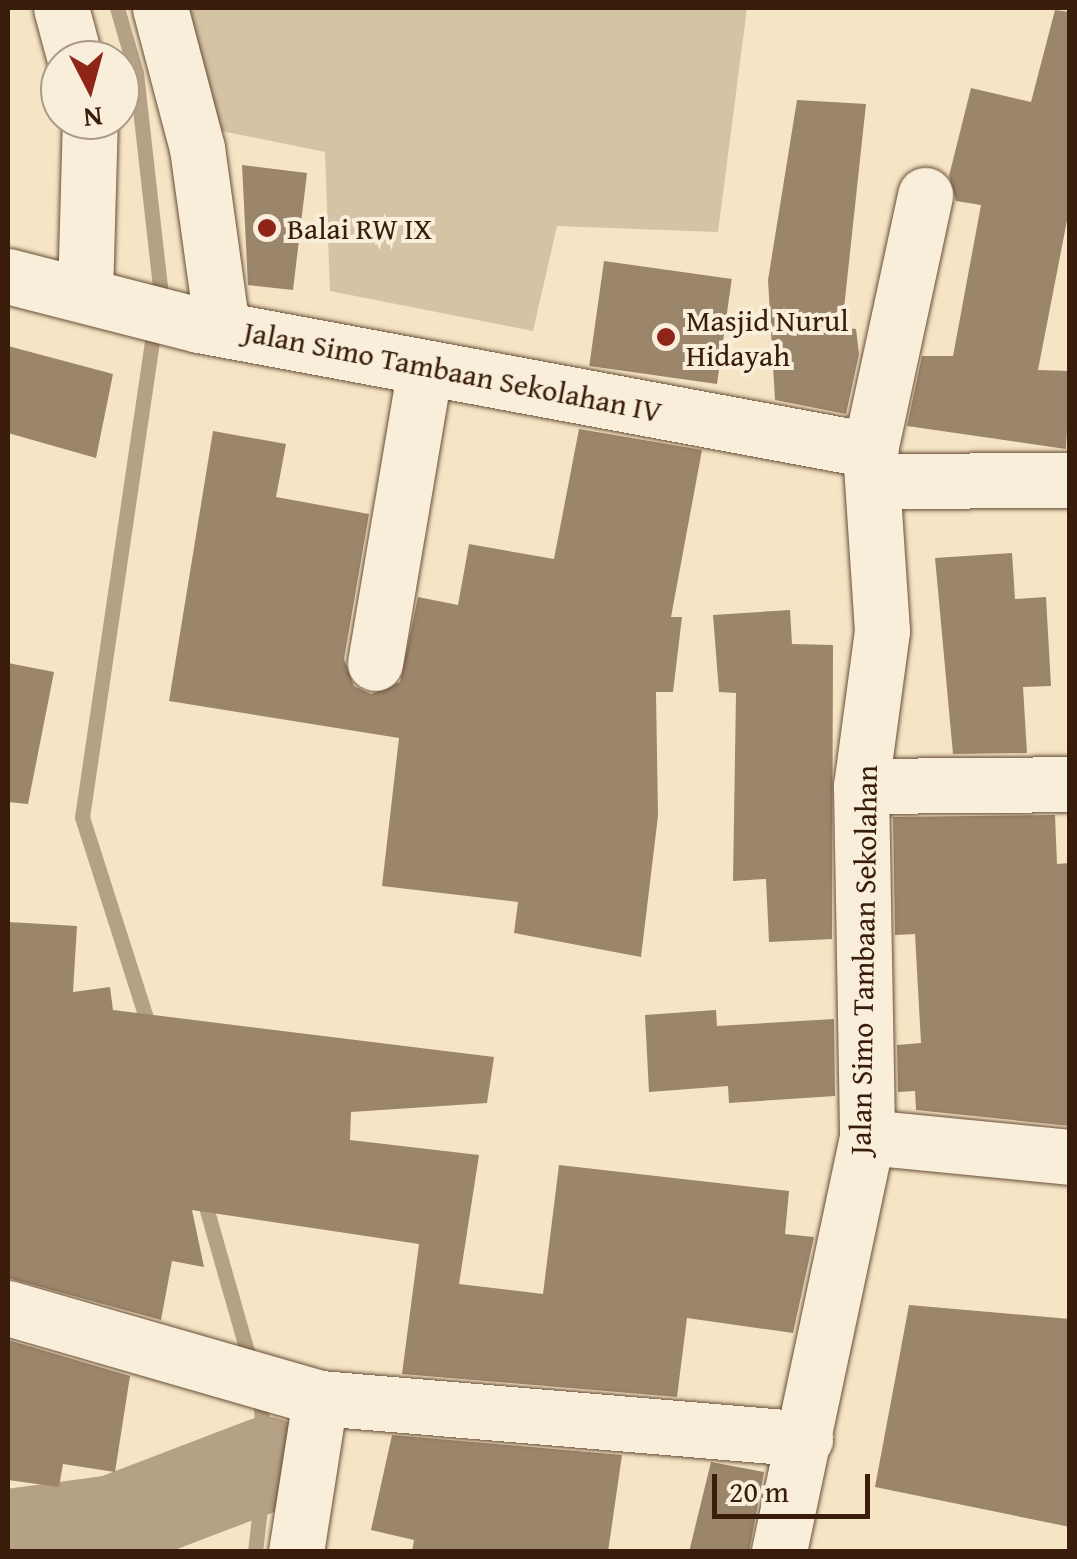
<!DOCTYPE html>
<html>
<head>
<meta charset="utf-8">
<style>
  body { margin:0 }
  #map { position:relative; width:1077px; height:1559px; overflow:hidden; background:#f5e5c4; font-family:"Gentium Book Plus",serif }
  div>[style] { position:absolute }
  .green>* { inset:0; background:#d5c3a5 }
  .stream>* { height:15px; margin:-7.5px; padding:0 7.5px; transform-origin:7.5px; border-radius:7.5px; background:#b5a185 }
  .river>* { height:95px; margin:-47.5px; padding:0 47.5px; transform-origin:47.5px; border-radius:47.5px; background:#b5a185 }
  .building>* { inset:0; background:#9b856b; transform-origin:0 0 }
  .roads { filter:drop-shadow(0 0 2px #694e39) drop-shadow(0 0 2px #694e39) }
  .minor>* { height:55px; margin:-27.5px; padding:0 27.5px; transform-origin:27.5px; border-radius:27.5px; background:#f8eed9 }
  .dots>* { width:28px; height:28px; translate:-50% -50%; box-sizing:border-box; border:5px solid #f8eed9; border-radius:50% }
  span { translate:-50% -50%; white-space:nowrap; text-align:center; line-height:1.15; -webkit-text-stroke:8px #f8eed9; paint-order:stroke }
  .poi-label { font-size:30px; color:#3a1c0b }
  .left { translate:0 -50%; text-align:left }
  .street-label { font-size:30px; color:#3a1c0b }
  .frame { position:absolute; inset:0; border:10px solid #3a1c0b; pointer-events:none }
  .north { position:absolute; left:40px; top:40px; width:100px; height:100px; box-sizing:border-box; background:#f8eed9; border:2px solid #ac9a87; border-radius:50%; rotate:174deg; font-size:28px; font-weight:700; line-height:40px; text-align:center; color:#3a1c0b }
  .north::after { content:''; display:block; margin:auto; width:35px; height:45px; background:#8f2418; clip-path:polygon(50% 0,100% 100%,50% 72%,0 100%) }
  .scale { position:absolute; left:712px; top:1474px; width:158px; height:45px; box-sizing:border-box; border:5px solid #3a1c0b; border-top:0; padding-left:12px; font-size:30px; line-height:35px; white-space:nowrap; color:#3a1c0b; -webkit-text-stroke:8px #f8eed9; paint-order:stroke }
</style>
</head>
<body>
<div id="map">
  <div class="green">
    <i style="clip-path:polygon(161px 8px,747px 8px,718px 232px,557px 226px,533px 331px,330px 291px,325px 152px,192px 125px)"></i>
  </div>
  <div class="stream">
    <i style="left:117px;top:8px;width:68px;rotate:73.7deg"></i>
    <i style="left:136px;top:73px;width:215px;rotate:83.6deg"></i>
    <i style="left:160px;top:287px;width:536px;rotate:98.37deg"></i>
    <i style="left:82px;top:817px;width:227px;rotate:72.3deg"></i>
    <i style="left:202px;top:1193px;width:182px;rotate:74.1deg"></i>
    <i style="left:255px;top:1552px;width:89px;rotate:-83.5deg"></i>
    <i style="left:265px;top:1464px;width:69px;rotate:-94.1deg"></i>
  </div>
  <div class="river">
    <i style="left:8px;top:1536px;width:106px;rotate:-7.6deg"></i>
    <i style="left:113px;top:1522px;width:163px;rotate:-20.9deg"></i>
  </div>
  <div class="building">
    <i style="clip-path:polygon(1055px 10px,1070px 12px,1070px 205px,1038px 370px,1070px 371px,1066px 449px,907px 426px,922px 356px,953px 356px,981px 205px,956px 201px,949px 176px,971px 88px,1031px 102px)"></i>
    <i style="clip-path:polygon(797px 100px,866px 104px,842px 327px,856px 329px,859px 354px,846px 414px,775px 400px,768px 280px)"></i>
    <i style="clip-path:polygon(242px 165px,307px 173px,293px 290px,248px 285px)"></i>
    <i style="left:604px;top:261px;width:129px;height:106px;rotate:8deg"></i>
    <i style="clip-path:polygon(8px 346px,113px 374px,96px 458px,8px 433px)"></i>
    <i style="clip-path:polygon(579px 429px,702px 450px,671px 617px,682px 617px,673px 692px,656px 692px,658px 816px,641px 957px,514px 933px,518px 902px,382px 886px,399px 738px,169px 701px,213px 431px,286px 444px,276px 497px,369px 514px,344px 659px,354px 686px,371px 694px,400px 682px,418px 597px,458px 605px,469px 544px,554px 559px)"></i>
    <i style="clip-path:polygon(1012px 553px,1015px 599px,1046px 597px,1051px 686px,1023px 687px,1027px 753px,953px 754px,935px 558px)"></i>
    <i style="clip-path:polygon(790px 610px,792px 644px,833px 645px,832px 939px,769px 942px,766px 879px,733px 881px,736px 693px,719px 692px,713px 615px)"></i>
    <i style="clip-path:polygon(8px 663px,54px 672px,28px 804px,8px 802px)"></i>
    <i style="clip-path:polygon(1055px 815px,1057px 864px,1070px 863px,1070px 1126px,916px 1110px,915px 1091px,898px 1092px,897px 1045px,921px 1043px,915px 934px,895px 935px,893px 817px)"></i>
    <i style="clip-path:polygon(8px 922px,77px 926px,73px 992px,110px 987px,113px 1010px,494px 1057px,487px 1103px,351px 1112px,350px 1140px,479px 1155px,459px 1284px,543px 1294px,559px 1165px,789px 1191px,785px 1234px,814px 1237px,793px 1333px,687px 1318px,677px 1397px,402px 1374px,419px 1244px,192px 1210px,204px 1267px,172px 1261px,161px 1320px,8px 1278px)"></i>
    <i style="clip-path:polygon(716px 1010px,717px 1026px,834px 1019px,835px 1096px,729px 1103px,728px 1086px,649px 1092px,645px 1015px)"></i>
    <i style="clip-path:polygon(909px 1305px,1070px 1319px,1070px 1527px,875px 1487px)"></i>
    <i style="clip-path:polygon(8px 1340px,130px 1376px,115px 1472px,63px 1464px,59px 1487px,8px 1480px)"></i>
    <i style="clip-path:polygon(392px 1435px,622px 1455px,608px 1552px,412px 1552px,414px 1540px,371px 1530px)"></i>
    <i style="clip-path:polygon(711px 1462px,764px 1472px,749px 1552px,689px 1552px)"></i>
  </div>
  <div class="roads">
    <div class="minor">
      <i style="left:61px;top:8px;width:54px;rotate:74.9deg"></i>
      <i style="left:160px;top:8px;width:145px;rotate:75.2deg"></i>
      <i style="left:197px;top:148px;width:182px;rotate:82.1deg"></i>
      <i style="left:8px;top:276px;width:197px;rotate:14.4deg"></i>
      <i style="left:199px;top:325px;width:683px;rotate:10.55deg"></i>
      <i style="left:870px;top:450px;width:181px;rotate:86.2deg"></i>
      <i style="left:882px;top:631px;width:156px;rotate:97.7deg"></i>
      <i style="left:861px;top:786px;width:351px;rotate:89deg"></i>
      <i style="left:867px;top:1137px;width:424px;rotate:102deg"></i>
      <i style="left:85px;top:295px;width:175px;rotate:-88.4deg"></i>
      <i style="left:870px;top:450px;width:261px;rotate:-77.8deg"></i>
      <i style="left:875px;top:481px;width:195px;rotate:-0.3deg"></i>
      <i style="left:375px;top:663px;width:299px;rotate:-80.4deg"></i>
      <i style="left:861px;top:786px;width:209px;rotate:-0.5deg"></i>
      <i style="left:867px;top:1137px;width:204px;rotate:5.6deg"></i>
      <i style="left:8px;top:1308px;width:325px;rotate:16.1deg"></i>
      <i style="left:320px;top:1398px;width:487px;rotate:4.8deg"></i>
      <i style="left:296px;top:1552px;width:156px;rotate:-81.1deg"></i>
    </div>
  </div>
  <div class="dots">
    <i style="left:267px;top:228px;background:#8f2418"></i>
    <i style="left:666px;top:337px;background:#8f2418"></i>
  </div>
  <div class="poi-label">
    <span class="left" style="left:287px;top:228px">Balai RW IX</span>
    <span class="left" style="left:686px;top:337px">Masjid Nurul<br>Hidayah</span>
  </div>
  <div class="street-label">
    <span style="left:453px;top:371px;rotate:11deg">Jalan Simo Tambaan Sekolahan IV</span>
    <span style="left:863px;top:960px;rotate:-89deg">Jalan Simo Tambaan Sekolahan</span>
  </div>
  <div class="frame"></div>
  <div class="north">N</div>
  <div class="scale">20 m</div>
</div>
</body>
</html>
